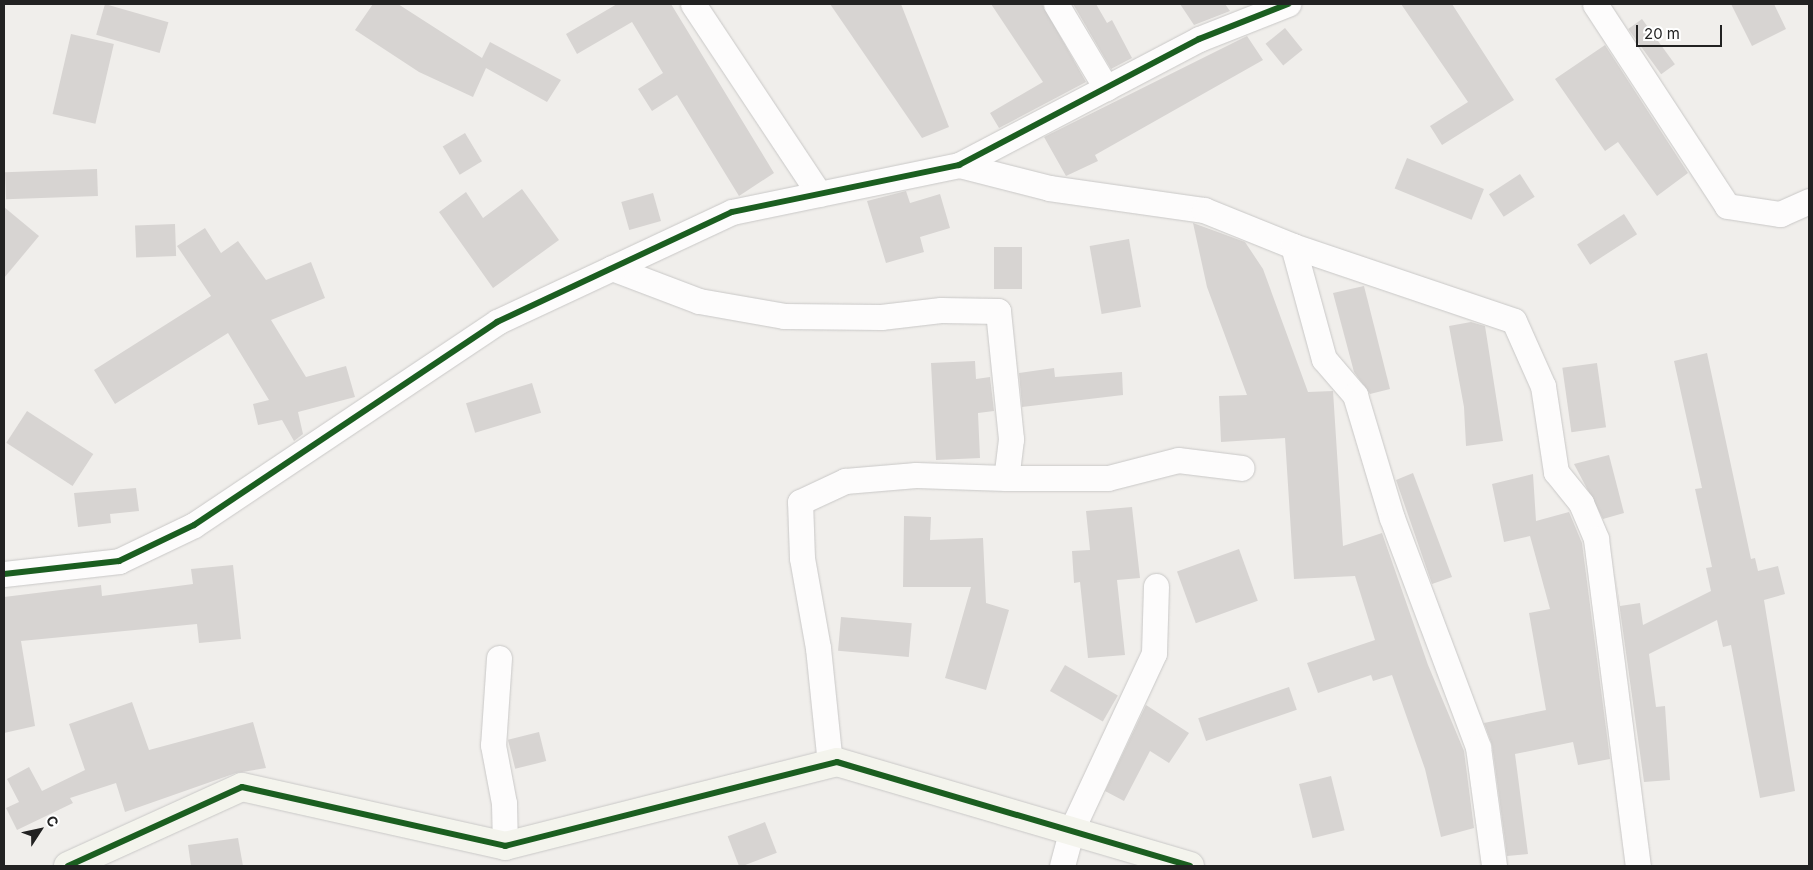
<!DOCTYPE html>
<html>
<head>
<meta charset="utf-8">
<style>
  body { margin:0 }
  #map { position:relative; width:1813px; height:870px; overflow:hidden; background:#f0eeeb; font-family:Inter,sans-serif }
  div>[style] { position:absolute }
  .building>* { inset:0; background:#d7d4d2; transform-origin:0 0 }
  .roads { filter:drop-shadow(0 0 1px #c9c8c7) drop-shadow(0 0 1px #c9c8c7) }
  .street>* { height:25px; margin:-12.5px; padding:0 12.5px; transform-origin:12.5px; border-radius:12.5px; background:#fdfcfc }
  .secondary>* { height:28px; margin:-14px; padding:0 14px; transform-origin:14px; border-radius:14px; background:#f4f4ed }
  .cycleway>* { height:6px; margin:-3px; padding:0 3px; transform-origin:3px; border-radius:3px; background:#1b5e20 }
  span { translate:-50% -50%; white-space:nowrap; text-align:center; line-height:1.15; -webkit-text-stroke:5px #fff; paint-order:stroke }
  .frame { position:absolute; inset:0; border:5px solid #222; pointer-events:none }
  .north { position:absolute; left:15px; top:805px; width:50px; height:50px; -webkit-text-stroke:4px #fff; paint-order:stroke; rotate:55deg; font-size:14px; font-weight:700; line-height:20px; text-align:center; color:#222 }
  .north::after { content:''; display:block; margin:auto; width:18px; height:22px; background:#222; clip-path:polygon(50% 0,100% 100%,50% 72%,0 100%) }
  .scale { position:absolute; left:1636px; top:25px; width:86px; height:22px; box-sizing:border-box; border:2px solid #222; border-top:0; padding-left:6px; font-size:15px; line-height:18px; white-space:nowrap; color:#222; -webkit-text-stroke:4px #fff; paint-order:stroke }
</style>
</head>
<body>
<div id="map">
  <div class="building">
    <i style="left:105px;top:4px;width:66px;height:32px;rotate:16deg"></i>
    <i style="clip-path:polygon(373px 4px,398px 4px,482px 58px,490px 42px,561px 80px,547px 102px,486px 68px,473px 97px,419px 72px,355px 30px)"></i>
    <i style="clip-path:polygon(617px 4px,671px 4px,774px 173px,739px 196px,677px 95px,652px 111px,638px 89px,663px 73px,632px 22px,577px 54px,566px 34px)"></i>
    <i style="clip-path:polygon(830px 4px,901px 4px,949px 127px,922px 138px)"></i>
    <i style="clip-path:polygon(991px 4px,1042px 4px,1086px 82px,999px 128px,990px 113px,1043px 82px)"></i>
    <i style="clip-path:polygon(1073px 4px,1096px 4px,1107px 23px,1112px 20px,1132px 58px,1111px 69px)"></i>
    <i style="clip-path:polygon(1180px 4px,1225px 4px,1230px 11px,1194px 25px)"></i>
    <i style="clip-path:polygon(1401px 4px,1452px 4px,1514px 100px,1442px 145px,1430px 126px,1468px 102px)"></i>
    <i style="clip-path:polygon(1731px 4px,1774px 4px,1786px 29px,1752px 46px)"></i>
    <i style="left:1642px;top:19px;width:56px;height:17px;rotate:54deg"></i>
    <i style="left:1285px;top:28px;width:28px;height:25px;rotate:51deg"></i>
    <i style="left:71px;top:34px;width:44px;height:82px;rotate:13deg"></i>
    <i style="clip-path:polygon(1247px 36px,1263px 60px,1095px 155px,1098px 161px,1066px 176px,1044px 137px)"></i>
    <i style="clip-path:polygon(1605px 45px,1688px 173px,1657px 196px,1618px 142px,1605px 151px,1555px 79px)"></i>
    <i style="left:465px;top:133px;width:33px;height:26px;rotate:59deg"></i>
    <i style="left:1407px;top:158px;width:83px;height:33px;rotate:22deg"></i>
    <i style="left:97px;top:169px;width:27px;height:92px;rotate:88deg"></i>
    <i style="left:1520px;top:174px;width:27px;height:37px;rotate:57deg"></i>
    <i style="clip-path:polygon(522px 189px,559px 240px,493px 288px,439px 212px,466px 192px,483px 218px)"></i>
    <i style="clip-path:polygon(906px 191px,910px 203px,940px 194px,950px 228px,920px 237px,924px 252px,886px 263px,867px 201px)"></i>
    <i style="left:653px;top:193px;width:29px;height:33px;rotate:74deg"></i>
    <i style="clip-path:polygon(4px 207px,39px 236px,4px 278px)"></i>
    <i style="left:1624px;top:214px;width:24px;height:56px;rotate:57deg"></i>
    <i style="clip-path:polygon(1193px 223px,1245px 242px,1263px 269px,1308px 392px,1333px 391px,1343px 546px,1382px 533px,1428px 665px,1464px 751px,1474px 828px,1441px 837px,1425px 769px,1392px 675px,1373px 681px,1371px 675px,1318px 693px,1307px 663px,1375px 640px,1355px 576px,1294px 579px,1285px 438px,1221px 442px,1219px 396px,1247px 395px,1207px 287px)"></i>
    <i style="left:175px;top:224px;width:32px;height:40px;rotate:88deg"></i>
    <i style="clip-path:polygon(205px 228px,221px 253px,238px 241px,266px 280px,311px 262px,325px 298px,271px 320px,306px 377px,346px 366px,355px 397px,298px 412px,303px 434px,294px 441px,282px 420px,258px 425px,253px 404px,269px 400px,228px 333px,115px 404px,94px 370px,211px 296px,177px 246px)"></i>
    <i style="left:1129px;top:239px;width:69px;height:40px;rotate:80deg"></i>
    <i style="left:994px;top:247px;width:28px;height:42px"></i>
    <i style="clip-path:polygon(1364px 286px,1390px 389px,1370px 394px,1354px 372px,1333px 293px)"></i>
    <i style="clip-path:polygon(1471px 322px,1485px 326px,1503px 441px,1466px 446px,1464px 407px,1449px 326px)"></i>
    <i style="clip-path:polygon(1707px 353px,1751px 559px,1755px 558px,1758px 571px,1778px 566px,1785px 594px,1764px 600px,1795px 791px,1760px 798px,1731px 645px,1723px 647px,1717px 620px,1649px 654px,1656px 707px,1665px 706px,1670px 780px,1644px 782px,1615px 574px,1620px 606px,1640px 603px,1643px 625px,1711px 591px,1706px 568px,1712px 567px,1695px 489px,1702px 488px,1674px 361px)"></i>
    <i style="clip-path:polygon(975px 361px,976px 379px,990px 377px,994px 411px,978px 413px,980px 458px,936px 460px,931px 363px)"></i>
    <i style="left:1597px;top:363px;width:65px;height:35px;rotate:82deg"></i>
    <i style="clip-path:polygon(1054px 368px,1055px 377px,1122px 372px,1123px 395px,1022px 407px,1019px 373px)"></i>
    <i style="left:532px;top:383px;width:31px;height:69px;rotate:73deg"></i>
    <i style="left:27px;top:411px;width:79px;height:38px;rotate:33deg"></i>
    <i style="clip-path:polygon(1609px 455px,1624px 513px,1603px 519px,1574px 464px)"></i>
    <i style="clip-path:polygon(1413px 473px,1452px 577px,1432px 584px,1396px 480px)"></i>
    <i style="clip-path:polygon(1533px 474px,1536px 521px,1569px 512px,1582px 543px,1610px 759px,1578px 765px,1573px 742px,1515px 754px,1528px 854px,1507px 856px,1492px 745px,1484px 723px,1546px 710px,1529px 613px,1550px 609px,1530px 536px,1504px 542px,1492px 484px)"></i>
    <i style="clip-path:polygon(136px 488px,139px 511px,110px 514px,111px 523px,78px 527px,74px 493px)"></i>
    <i style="clip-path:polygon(1132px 507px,1140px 578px,1117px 580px,1125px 655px,1088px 658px,1080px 582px,1074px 583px,1072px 551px,1090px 550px,1086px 511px)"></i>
    <i style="clip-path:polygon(904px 516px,931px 517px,930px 540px,983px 538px,986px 603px,1009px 610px,986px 690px,945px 678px,971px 587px,903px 587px)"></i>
    <i style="left:1239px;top:549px;width:55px;height:66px;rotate:70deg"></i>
    <i style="clip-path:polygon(233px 565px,241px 639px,199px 643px,197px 624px,21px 641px,35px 726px,4px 733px,4px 597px,101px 585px,102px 596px,193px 584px,191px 569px)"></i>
    <i style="left:841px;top:617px;width:71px;height:34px;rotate:5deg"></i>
    <i style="left:1065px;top:665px;width:61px;height:30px;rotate:30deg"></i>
    <i style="left:1289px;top:687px;width:24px;height:96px;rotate:71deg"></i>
    <i style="clip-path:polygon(132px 702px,149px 750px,253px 722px,266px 768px,236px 773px,125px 812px,116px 783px,70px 798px,73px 803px,17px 830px,6px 808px,19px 802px,7px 779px,29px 767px,42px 791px,85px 770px,69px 724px)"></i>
    <i style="clip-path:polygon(1146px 705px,1189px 733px,1169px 763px,1150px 751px,1124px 801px,1105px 791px)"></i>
    <i style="left:539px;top:732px;width:30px;height:32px;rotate:76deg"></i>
    <i style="left:1331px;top:776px;width:56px;height:33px;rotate:76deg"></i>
    <i style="left:765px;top:822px;width:33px;height:40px;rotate:69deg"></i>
    <i style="clip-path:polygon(238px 838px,243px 866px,191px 866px,188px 845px)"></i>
  </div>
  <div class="roads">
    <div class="street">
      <i style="left:693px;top:4px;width:228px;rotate:56.4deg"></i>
      <i style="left:1056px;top:4px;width:98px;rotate:59.2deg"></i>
      <i style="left:1595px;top:4px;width:241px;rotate:56.8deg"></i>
      <i style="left:1727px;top:206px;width:54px;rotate:8.6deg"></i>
      <i style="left:1780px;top:214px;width:32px;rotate:-24deg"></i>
      <i style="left:959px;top:165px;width:93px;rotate:14.3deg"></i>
      <i style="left:1049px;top:188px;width:157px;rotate:8.1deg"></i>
      <i style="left:1204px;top:210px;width:96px;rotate:22deg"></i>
      <i style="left:1293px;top:246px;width:117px;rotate:74.7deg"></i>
      <i style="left:1324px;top:359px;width:48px;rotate:49.3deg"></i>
      <i style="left:1355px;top:395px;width:128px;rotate:73.3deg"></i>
      <i style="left:1392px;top:518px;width:245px;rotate:69.4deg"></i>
      <i style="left:1478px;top:747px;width:120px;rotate:82.3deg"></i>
      <i style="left:1293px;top:246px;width:233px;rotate:18.7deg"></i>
      <i style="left:1514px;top:321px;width:71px;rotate:66deg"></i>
      <i style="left:1543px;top:386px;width:87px;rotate:81.4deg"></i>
      <i style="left:1556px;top:472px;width:40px;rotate:51deg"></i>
      <i style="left:1581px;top:503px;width:39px;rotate:67deg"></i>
      <i style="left:1596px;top:539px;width:330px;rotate:82.7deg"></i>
      <i style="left:612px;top:268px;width:93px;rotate:20.8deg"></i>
      <i style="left:699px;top:301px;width:86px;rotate:10deg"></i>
      <i style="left:784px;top:316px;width:97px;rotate:0.6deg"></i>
      <i style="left:881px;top:317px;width:60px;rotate:-6.7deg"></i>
      <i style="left:941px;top:310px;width:57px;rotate:1deg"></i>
      <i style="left:998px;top:311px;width:129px;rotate:84.2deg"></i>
      <i style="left:1011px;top:439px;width:39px;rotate:97deg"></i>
      <i style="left:1006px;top:478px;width:102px"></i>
      <i style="left:1108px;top:478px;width:72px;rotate:-14.4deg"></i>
      <i style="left:1178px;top:460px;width:64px;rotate:7.1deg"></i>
      <i style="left:4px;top:574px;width:116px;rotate:-6.4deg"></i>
      <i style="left:119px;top:561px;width:83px;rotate:-25.6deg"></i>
      <i style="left:194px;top:525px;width:365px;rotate:-33.8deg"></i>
      <i style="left:497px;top:322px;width:259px;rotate:-25.1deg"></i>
      <i style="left:732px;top:212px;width:232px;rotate:-11.7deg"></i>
      <i style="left:959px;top:165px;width:271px;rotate:-27.7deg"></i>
      <i style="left:1199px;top:39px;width:96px;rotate:-21.5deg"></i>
      <i style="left:499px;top:658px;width:87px;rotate:93.9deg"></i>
      <i style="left:493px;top:745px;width:59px;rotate:79.3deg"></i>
      <i style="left:504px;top:803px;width:43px;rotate:88.7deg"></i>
      <i style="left:830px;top:764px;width:117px;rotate:-95.9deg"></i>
      <i style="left:818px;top:648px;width:91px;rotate:-100.1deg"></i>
      <i style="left:802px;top:558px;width:56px;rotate:-92deg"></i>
      <i style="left:800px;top:502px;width:50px;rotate:-25deg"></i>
      <i style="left:845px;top:481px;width:71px;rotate:-4.8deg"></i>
      <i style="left:916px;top:475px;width:90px;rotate:1.9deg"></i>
      <i style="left:1062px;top:866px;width:38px;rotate:-75deg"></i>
      <i style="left:1072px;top:829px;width:194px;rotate:-65deg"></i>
      <i style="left:1154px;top:653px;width:67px;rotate:-88.3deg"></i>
    </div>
    <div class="secondary">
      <i style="left:68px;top:866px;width:191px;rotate:-24.4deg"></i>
      <i style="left:242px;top:787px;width:270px;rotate:12.6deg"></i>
      <i style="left:505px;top:846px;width:342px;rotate:-14.2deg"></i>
      <i style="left:837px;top:762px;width:368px;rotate:16.4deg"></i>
    </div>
  </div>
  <div class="cycleway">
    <i style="left:4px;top:574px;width:116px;rotate:-6.4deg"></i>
    <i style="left:119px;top:561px;width:83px;rotate:-25.6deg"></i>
    <i style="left:194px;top:525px;width:365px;rotate:-33.8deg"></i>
    <i style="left:497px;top:322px;width:259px;rotate:-25.1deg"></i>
    <i style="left:732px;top:212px;width:232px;rotate:-11.7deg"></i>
    <i style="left:959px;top:165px;width:271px;rotate:-27.7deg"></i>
    <i style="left:1199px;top:39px;width:96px;rotate:-21.5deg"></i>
    <i style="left:68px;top:866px;width:191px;rotate:-24.4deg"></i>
    <i style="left:242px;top:787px;width:270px;rotate:12.6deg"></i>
    <i style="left:505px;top:846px;width:342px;rotate:-14.2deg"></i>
    <i style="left:837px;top:762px;width:368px;rotate:16.4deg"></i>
  </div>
  <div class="frame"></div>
  <div class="north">С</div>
  <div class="scale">20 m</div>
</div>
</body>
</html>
